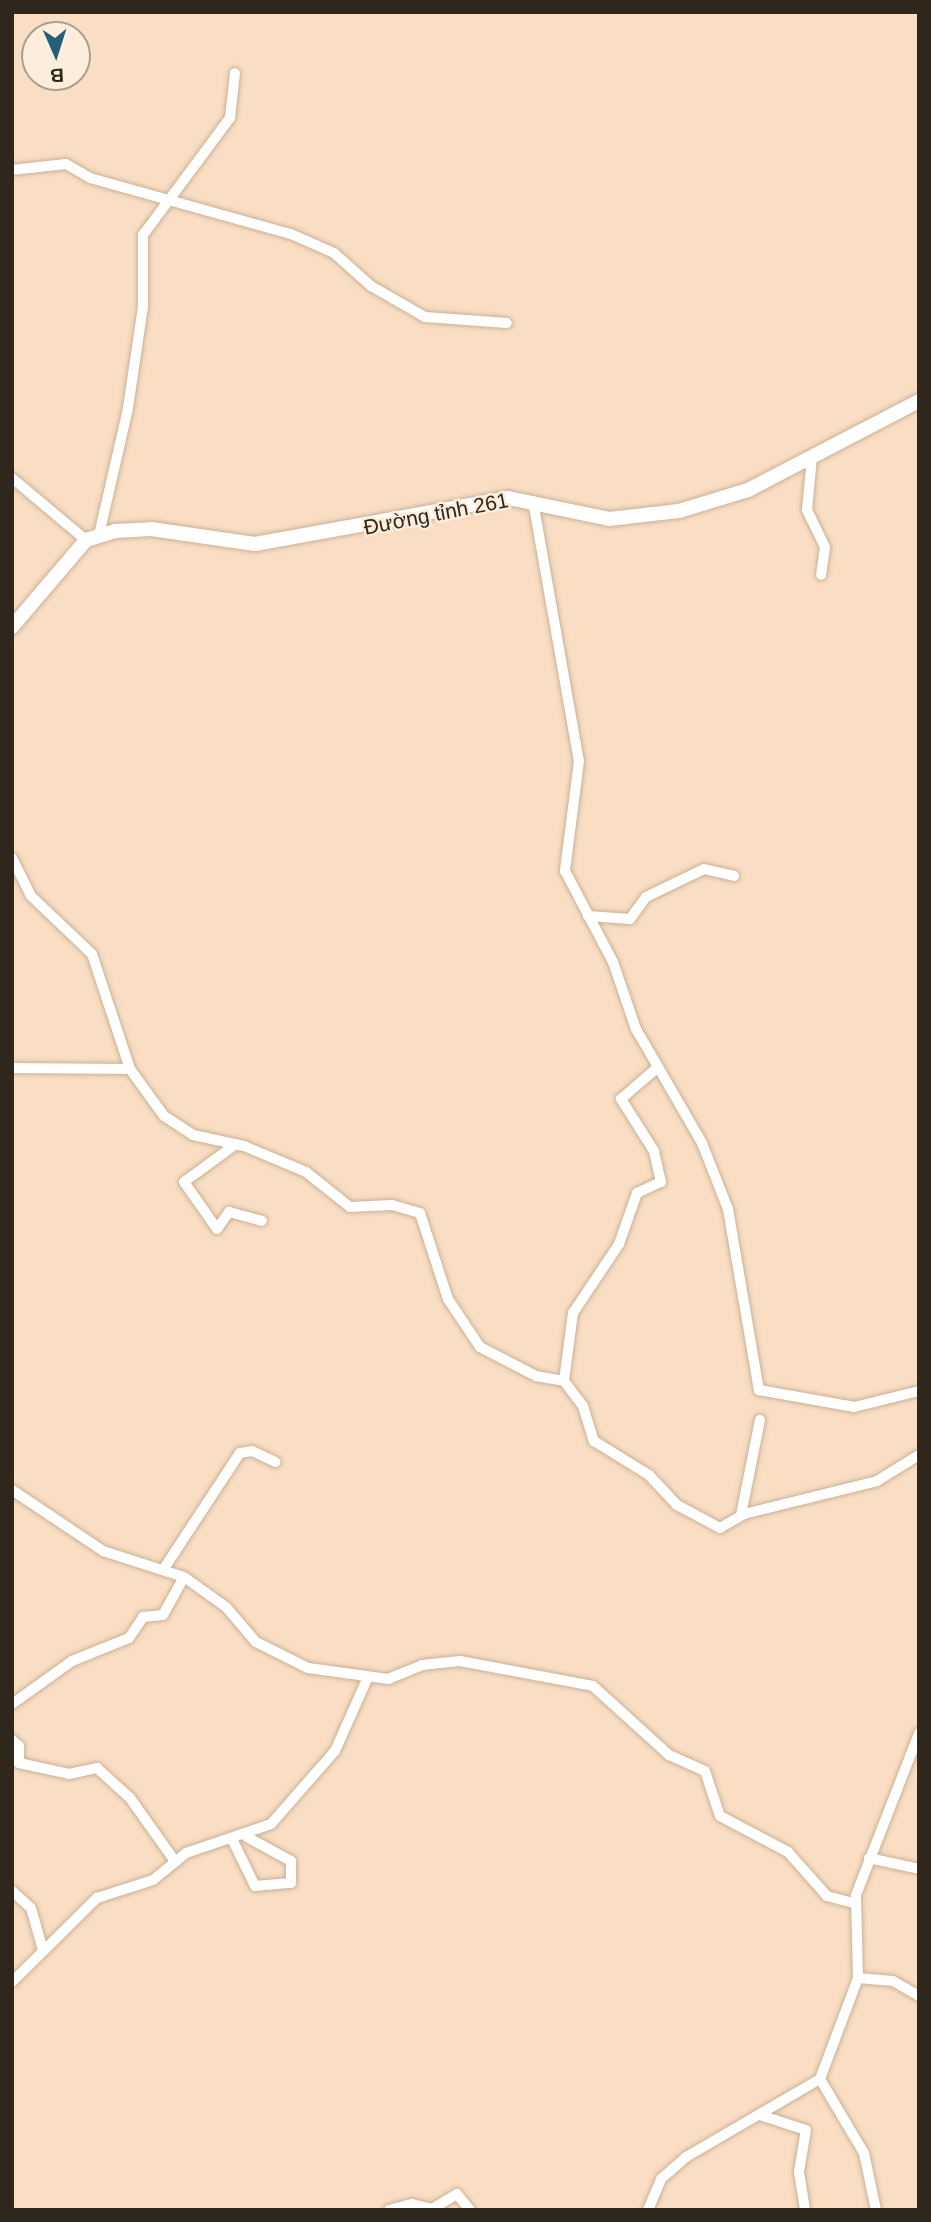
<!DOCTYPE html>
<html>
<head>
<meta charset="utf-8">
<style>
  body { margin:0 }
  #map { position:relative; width:931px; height:2222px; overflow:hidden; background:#f9dec3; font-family:Arial,sans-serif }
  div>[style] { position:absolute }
  .roads { filter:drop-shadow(0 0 2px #cbb197) drop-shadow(0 0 2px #cbb197) }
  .minor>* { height:10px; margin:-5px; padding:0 5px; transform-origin:5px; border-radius:5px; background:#fff }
  .secondary>* { height:14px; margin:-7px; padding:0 7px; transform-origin:7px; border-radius:7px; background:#fff }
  span { translate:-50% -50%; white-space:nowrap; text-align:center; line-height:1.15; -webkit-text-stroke:5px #fdeddd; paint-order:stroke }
  .street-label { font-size:21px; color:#30271c }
  .frame { position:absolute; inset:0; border:14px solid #30271c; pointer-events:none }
  .north { position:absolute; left:21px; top:21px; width:70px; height:70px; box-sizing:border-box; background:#fdeddd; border:2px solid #ab9e90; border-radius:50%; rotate:177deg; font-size:19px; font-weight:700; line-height:28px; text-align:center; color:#30271c }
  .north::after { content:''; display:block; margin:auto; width:24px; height:32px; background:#236077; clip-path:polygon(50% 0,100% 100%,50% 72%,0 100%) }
</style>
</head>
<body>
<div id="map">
  <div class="roads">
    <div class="minor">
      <i style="left:12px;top:170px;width:54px;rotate:-6.3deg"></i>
      <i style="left:66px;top:164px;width:28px;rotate:30deg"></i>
      <i style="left:90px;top:178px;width:209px;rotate:15.6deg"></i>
      <i style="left:291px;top:234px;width:47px;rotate:23.8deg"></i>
      <i style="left:334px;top:253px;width:50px;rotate:41.7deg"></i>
      <i style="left:371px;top:286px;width:62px;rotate:29.9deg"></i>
      <i style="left:425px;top:317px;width:82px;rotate:4.2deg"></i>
      <i style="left:812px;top:457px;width:53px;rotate:95.4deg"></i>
      <i style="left:807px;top:510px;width:41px;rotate:64.1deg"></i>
      <i style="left:825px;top:547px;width:28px;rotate:98deg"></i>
      <i style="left:12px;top:478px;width:97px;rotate:40deg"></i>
      <i style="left:533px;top:501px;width:264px;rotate:80deg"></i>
      <i style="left:579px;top:761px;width:111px;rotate:97.3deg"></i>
      <i style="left:565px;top:871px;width:103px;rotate:62.2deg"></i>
      <i style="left:613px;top:962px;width:71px;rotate:71.1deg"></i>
      <i style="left:636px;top:1029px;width:132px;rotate:59.9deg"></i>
      <i style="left:702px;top:1143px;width:71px;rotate:68.5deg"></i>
      <i style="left:728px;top:1209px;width:184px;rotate:80.3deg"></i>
      <i style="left:759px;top:1390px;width:97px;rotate:10.1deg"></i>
      <i style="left:854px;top:1407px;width:67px;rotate:-13.8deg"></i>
      <i style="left:99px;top:535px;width:130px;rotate:-77.1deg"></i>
      <i style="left:128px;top:408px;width:102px;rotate:-81.6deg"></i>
      <i style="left:143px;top:307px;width:72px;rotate:-90deg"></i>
      <i style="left:143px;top:235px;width:146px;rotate:-53.4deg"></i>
      <i style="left:230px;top:118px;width:45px;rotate:-83.7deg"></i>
      <i style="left:12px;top:858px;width:42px;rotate:63.4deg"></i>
      <i style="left:31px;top:896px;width:84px;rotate:43.6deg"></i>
      <i style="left:92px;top:954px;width:121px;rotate:71.7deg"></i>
      <i style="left:130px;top:1069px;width:58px;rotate:54.1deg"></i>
      <i style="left:164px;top:1116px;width:35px;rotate:33deg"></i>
      <i style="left:193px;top:1135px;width:52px;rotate:12.2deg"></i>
      <i style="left:244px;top:1146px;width:67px;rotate:22.8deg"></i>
      <i style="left:306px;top:1172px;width:56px;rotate:38.5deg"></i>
      <i style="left:350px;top:1207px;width:42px;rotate:-2.7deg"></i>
      <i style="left:392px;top:1205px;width:29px;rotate:16deg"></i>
      <i style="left:420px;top:1213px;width:90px;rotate:72deg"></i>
      <i style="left:448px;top:1299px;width:58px;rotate:56.3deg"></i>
      <i style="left:480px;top:1347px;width:63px;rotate:27.4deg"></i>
      <i style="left:536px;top:1376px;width:28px;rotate:10deg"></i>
      <i style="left:564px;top:1381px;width:31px;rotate:53deg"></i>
      <i style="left:583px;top:1406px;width:37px;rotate:73deg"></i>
      <i style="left:594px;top:1441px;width:65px;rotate:31.7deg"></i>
      <i style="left:649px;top:1475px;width:41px;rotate:47deg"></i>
      <i style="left:677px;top:1505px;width:49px;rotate:28.1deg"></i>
      <i style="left:720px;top:1528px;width:28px;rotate:-30deg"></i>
      <i style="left:744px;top:1514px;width:137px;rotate:-13.9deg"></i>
      <i style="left:877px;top:1481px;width:49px;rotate:-31.8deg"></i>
      <i style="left:588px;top:916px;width:42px;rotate:4.1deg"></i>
      <i style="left:630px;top:919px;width:27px;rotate:-54deg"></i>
      <i style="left:646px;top:897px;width:64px;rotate:-25.8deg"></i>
      <i style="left:704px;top:869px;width:31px;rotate:13deg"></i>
      <i style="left:12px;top:1068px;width:118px;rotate:0.5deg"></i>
      <i style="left:236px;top:1144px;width:64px;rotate:143.8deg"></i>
      <i style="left:184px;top:1182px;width:57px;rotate:54.9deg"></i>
      <i style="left:217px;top:1229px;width:21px;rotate:-55deg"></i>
      <i style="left:229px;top:1212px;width:34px;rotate:15deg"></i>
      <i style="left:564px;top:1381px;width:69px;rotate:-82.5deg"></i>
      <i style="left:573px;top:1313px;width:83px;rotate:-56.3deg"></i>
      <i style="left:619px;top:1244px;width:54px;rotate:-70.6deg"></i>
      <i style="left:637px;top:1193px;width:26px;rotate:-25deg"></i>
      <i style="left:661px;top:1182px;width:32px;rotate:-103deg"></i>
      <i style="left:654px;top:1151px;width:62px;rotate:-122.4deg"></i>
      <i style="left:621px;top:1099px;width:49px;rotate:-40.9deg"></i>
      <i style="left:12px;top:1490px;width:110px;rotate:33.8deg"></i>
      <i style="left:103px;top:1551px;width:85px;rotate:17.8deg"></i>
      <i style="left:184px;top:1577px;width:52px;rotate:35.5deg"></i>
      <i style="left:226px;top:1607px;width:46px;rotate:49.4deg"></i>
      <i style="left:256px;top:1642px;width:58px;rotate:26.6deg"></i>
      <i style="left:308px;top:1668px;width:81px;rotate:7.8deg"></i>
      <i style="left:388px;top:1679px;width:37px;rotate:-22deg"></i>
      <i style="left:422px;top:1665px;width:38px;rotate:-6deg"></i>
      <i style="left:460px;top:1661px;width:135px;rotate:10.6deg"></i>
      <i style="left:593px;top:1686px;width:103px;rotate:42.2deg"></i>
      <i style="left:669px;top:1755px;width:39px;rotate:24deg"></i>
      <i style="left:705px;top:1771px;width:47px;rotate:71.6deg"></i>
      <i style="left:720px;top:1816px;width:77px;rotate:27.9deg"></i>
      <i style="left:788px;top:1852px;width:59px;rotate:48.4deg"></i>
      <i style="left:827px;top:1896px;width:28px;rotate:15deg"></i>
      <i style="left:741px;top:1515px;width:97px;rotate:-78.7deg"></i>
      <i style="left:163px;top:1570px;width:140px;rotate:-56.7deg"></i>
      <i style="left:240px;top:1453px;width:12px;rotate:-9deg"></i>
      <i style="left:252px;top:1451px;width:26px;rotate:25deg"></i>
      <i style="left:12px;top:1704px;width:74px;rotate:-35.6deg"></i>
      <i style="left:72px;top:1661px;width:61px;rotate:-22deg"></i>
      <i style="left:129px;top:1638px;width:25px;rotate:-56deg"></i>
      <i style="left:143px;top:1617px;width:20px;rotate:-6deg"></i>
      <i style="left:163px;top:1615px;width:43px;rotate:-61.1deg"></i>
      <i style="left:12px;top:1740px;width:9px;rotate:41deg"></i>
      <i style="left:19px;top:1746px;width:17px;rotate:90deg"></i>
      <i style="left:19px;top:1763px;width:51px;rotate:12.4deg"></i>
      <i style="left:69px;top:1774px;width:29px;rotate:-12deg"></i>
      <i style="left:97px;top:1768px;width:45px;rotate:42.3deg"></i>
      <i style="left:130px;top:1798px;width:76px;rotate:54.6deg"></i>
      <i style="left:233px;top:1841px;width:50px;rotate:63.9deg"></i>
      <i style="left:255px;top:1886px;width:36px;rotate:-5deg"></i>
      <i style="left:291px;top:1883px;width:22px;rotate:-90deg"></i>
      <i style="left:291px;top:1861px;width:50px;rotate:-151.4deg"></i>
      <i style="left:869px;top:1858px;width:51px;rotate:12.4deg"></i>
      <i style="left:12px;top:1891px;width:25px;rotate:42deg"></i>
      <i style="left:31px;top:1908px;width:41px;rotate:74.2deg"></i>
      <i style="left:858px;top:1978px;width:35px;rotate:5deg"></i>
      <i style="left:893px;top:1981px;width:30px;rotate:30deg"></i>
      <i style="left:12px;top:1982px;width:120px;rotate:-44.7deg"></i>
      <i style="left:97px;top:1898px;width:59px;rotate:-17.8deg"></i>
      <i style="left:153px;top:1880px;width:43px;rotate:-39.3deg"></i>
      <i style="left:186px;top:1853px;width:90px;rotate:-18.8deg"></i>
      <i style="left:271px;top:1824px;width:97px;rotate:-48.8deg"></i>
      <i style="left:335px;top:1751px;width:81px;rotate:-66deg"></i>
      <i style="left:820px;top:2079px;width:86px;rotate:59.3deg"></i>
      <i style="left:864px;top:2153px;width:58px;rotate:78.1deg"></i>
      <i style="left:760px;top:2115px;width:48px;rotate:18.1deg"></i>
      <i style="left:806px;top:2130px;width:43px;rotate:99.5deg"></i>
      <i style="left:799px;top:2172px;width:38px;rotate:81deg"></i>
      <i style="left:389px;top:2210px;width:24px;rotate:-15deg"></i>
      <i style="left:412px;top:2204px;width:21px;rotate:14deg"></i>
      <i style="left:432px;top:2209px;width:29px;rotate:-31deg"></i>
      <i style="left:457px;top:2194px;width:21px;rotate:51deg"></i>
      <i style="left:648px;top:2210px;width:34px;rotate:-67deg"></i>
      <i style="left:661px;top:2179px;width:33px;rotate:-41deg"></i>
      <i style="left:686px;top:2157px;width:155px;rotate:-30.2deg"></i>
      <i style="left:820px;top:2079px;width:108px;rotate:-69.4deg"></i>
      <i style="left:858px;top:1978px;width:83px;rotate:-91.4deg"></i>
      <i style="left:856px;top:1895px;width:174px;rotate:-68.7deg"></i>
    </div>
    <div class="secondary">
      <i style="left:12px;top:627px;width:114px;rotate:-49.6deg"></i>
      <i style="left:86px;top:540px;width:30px;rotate:-17deg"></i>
      <i style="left:115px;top:531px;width:36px;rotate:-3deg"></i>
      <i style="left:151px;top:529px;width:105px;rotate:8.2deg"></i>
      <i style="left:255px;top:544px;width:257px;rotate:-10.3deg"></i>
      <i style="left:508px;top:498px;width:103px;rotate:11.7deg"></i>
      <i style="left:609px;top:519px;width:70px;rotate:-6.5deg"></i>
      <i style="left:679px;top:511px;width:72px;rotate:-16.9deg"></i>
      <i style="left:748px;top:490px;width:193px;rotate:-27.5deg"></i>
    </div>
  </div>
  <div class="street-label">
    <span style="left:436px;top:514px;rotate:-11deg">Đường tỉnh 261</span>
  </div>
  <div class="frame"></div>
  <div class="north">B</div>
</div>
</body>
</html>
